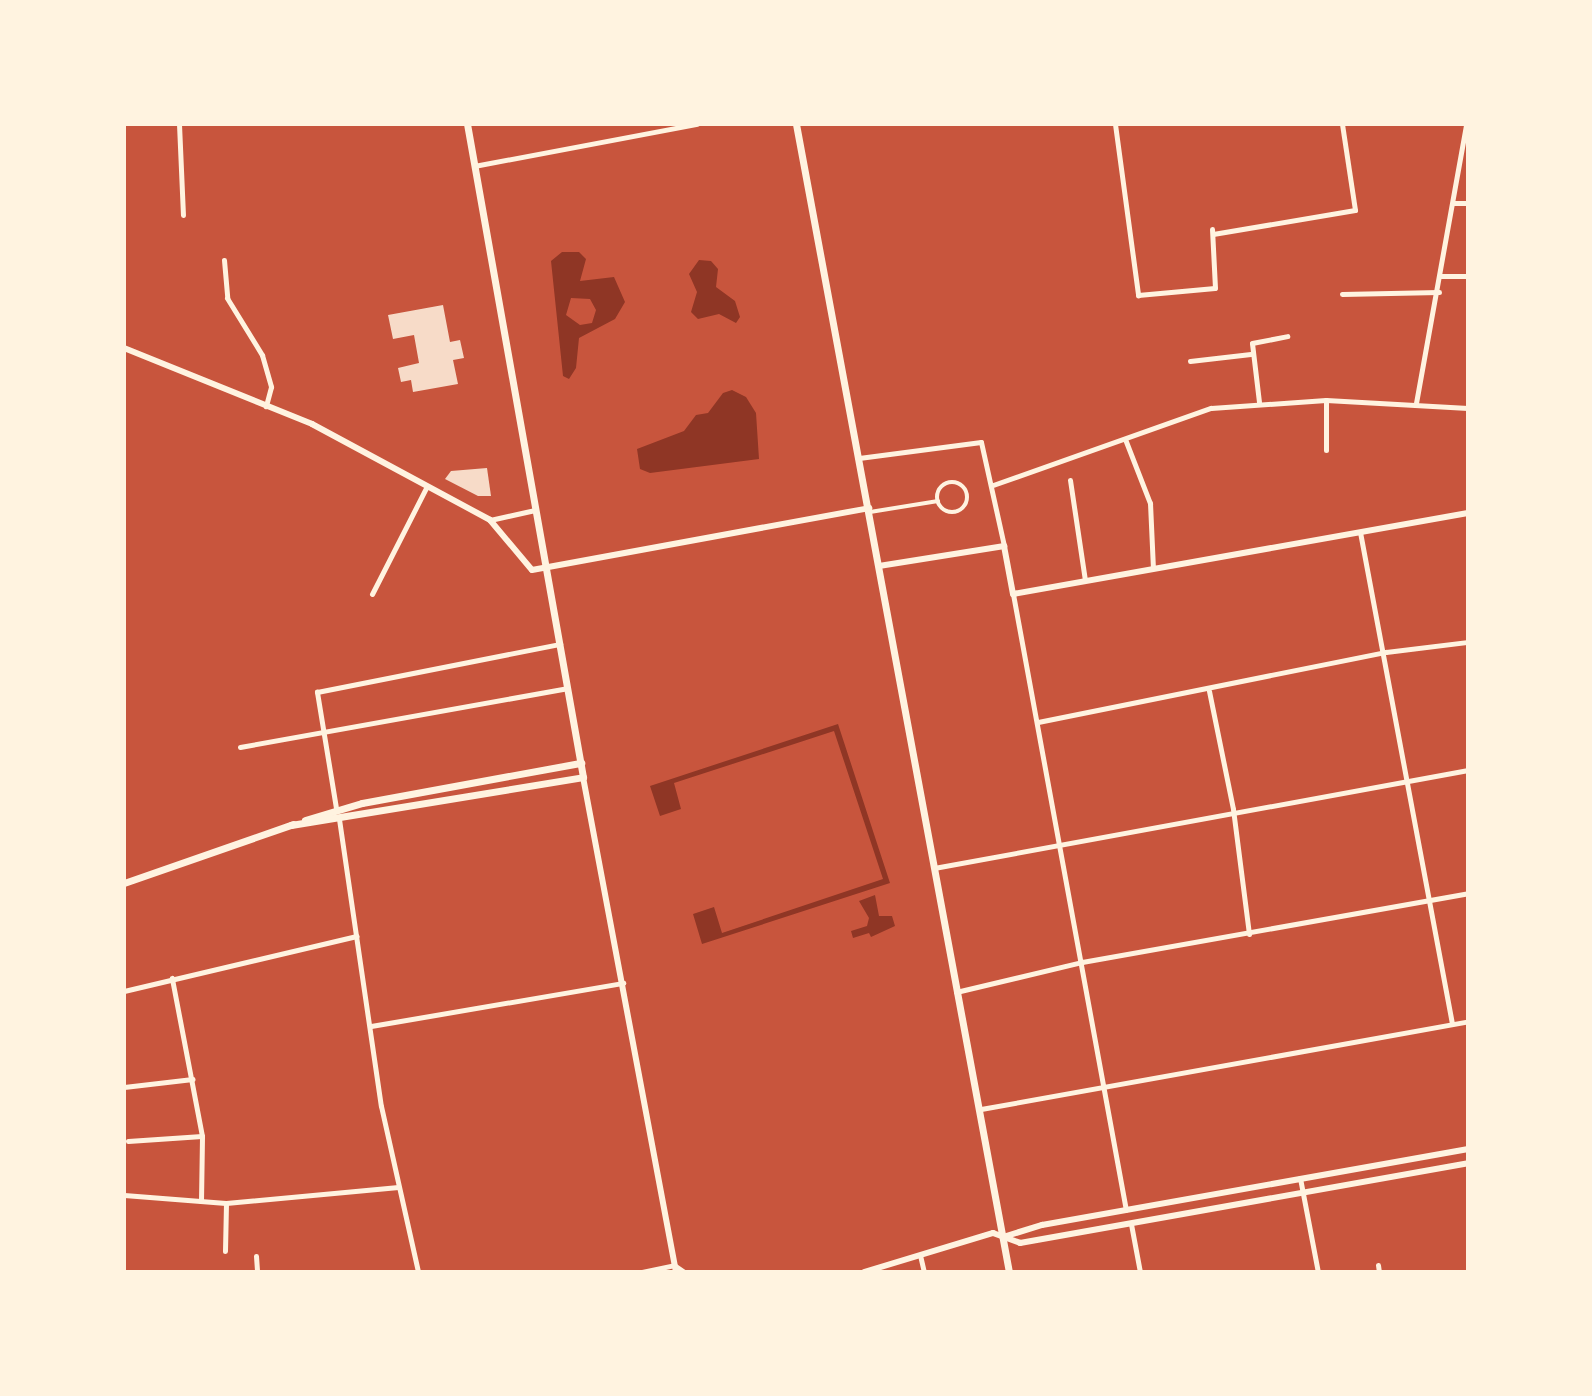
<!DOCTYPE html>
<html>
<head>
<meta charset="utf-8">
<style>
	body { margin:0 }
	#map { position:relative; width:1592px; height:1396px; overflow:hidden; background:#c8553d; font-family:Jost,sans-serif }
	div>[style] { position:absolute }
	.water>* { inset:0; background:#8f3625 }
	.building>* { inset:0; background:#f7dbc8 }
	.pedestrian>* { height:4px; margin:-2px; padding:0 2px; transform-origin:2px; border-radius:2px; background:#fff3e0 }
	.pedestrian>.ring { margin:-2px; padding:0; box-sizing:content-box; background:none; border:4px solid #fff3e0; border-radius:50% }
	.minor>* { height:5px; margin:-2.5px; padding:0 2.5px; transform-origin:2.5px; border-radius:2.5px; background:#fff3e0 }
	.tertiary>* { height:6px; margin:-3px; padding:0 3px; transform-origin:3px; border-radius:3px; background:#fff3e0 }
	.secondary>* { height:7px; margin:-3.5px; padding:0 3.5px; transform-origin:3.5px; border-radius:3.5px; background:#fff3e0 }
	span { translate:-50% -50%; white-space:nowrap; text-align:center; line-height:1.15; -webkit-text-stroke:6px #fff3e0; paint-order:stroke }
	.frame { position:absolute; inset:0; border:126px solid #fff3e0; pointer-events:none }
</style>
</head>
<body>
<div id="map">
	<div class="water">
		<i style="clip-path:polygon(evenodd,579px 252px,586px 259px,580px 281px,614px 277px,625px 302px,615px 319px,579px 338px,576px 368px,569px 379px,563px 376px,551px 261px,562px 252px,579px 252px,571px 298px,590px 299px,596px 310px,592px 323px,580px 325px,566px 315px,571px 298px)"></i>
		<i style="clip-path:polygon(699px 260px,711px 261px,718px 269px,716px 287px,735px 301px,740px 317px,736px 323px,719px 314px,698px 319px,691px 312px,697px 292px,689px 274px)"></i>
		<i style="clip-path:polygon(732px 390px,746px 397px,756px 413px,759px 459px,650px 473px,640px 469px,637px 449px,684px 431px,696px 415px,708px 413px,723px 393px)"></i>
		<i style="clip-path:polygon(838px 724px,890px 883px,702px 944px,693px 914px,714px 907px,722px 933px,883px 879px,834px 731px,674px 783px,681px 809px,660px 816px,650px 786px)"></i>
		<i style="clip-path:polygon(875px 895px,879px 916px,892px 916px,895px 926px,871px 937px,869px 933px,853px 938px,851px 931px,867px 926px,869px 918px,859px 901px)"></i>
	</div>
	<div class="building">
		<i style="clip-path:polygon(443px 305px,450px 342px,460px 340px,464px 358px,453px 360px,458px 384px,413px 392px,411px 380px,401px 382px,398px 368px,419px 363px,414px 335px,393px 339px,388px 315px)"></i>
		<i style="clip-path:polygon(487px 468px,491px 496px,478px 496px,445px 479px,451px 471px)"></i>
	</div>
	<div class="pedestrian">
		<i class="ring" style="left:937px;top:482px;width:26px;height:26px"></i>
		<i style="left:870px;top:512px;width:69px;rotate:-9.2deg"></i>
	</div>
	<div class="minor">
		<i style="left:179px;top:124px;width:91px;rotate:87.5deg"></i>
		<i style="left:1115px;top:124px;width:173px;rotate:82.3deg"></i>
		<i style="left:1138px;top:295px;width:77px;rotate:-5.2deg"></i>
		<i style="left:1215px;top:288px;width:59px;rotate:-92.9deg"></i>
		<i style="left:474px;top:166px;width:227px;rotate:-10.7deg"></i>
		<i style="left:1453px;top:203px;width:15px"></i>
		<i style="left:1213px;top:234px;width:144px;rotate:-9.6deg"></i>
		<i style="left:1355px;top:210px;width:87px;rotate:-98.6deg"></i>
		<i style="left:224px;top:260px;width:38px;rotate:85deg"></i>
		<i style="left:227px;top:298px;width:67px;rotate:58.4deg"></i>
		<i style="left:262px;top:355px;width:33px;rotate:74deg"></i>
		<i style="left:271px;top:387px;width:20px;rotate:105deg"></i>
		<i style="left:1441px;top:276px;width:27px"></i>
		<i style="left:1342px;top:294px;width:97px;rotate:-1.2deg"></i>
		<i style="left:1190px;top:361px;width:61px;rotate:-6.5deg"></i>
		<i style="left:1326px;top:400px;width:50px;rotate:90deg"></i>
		<i style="left:1259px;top:402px;width:59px;rotate:-96.8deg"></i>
		<i style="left:1252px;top:343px;width:36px;rotate:-11deg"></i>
		<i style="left:1416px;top:403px;width:283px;rotate:-79.8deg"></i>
		<i style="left:1125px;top:439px;width:69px;rotate:68.7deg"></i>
		<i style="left:1150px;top:503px;width:65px;rotate:87.4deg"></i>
		<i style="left:859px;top:458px;width:123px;rotate:-7.5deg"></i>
		<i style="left:981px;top:442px;width:107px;rotate:77.5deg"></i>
		<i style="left:1070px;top:480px;width:101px;rotate:81.5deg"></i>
		<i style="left:993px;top:485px;width:231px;rotate:-19.5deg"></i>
		<i style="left:1211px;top:408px;width:115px;rotate:-4deg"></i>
		<i style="left:1326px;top:400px;width:142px;rotate:3.2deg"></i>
		<i style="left:490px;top:520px;width:46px;rotate:-12.5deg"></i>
		<i style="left:1360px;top:532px;width:500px;rotate:79.4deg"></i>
		<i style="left:372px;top:594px;width:121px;rotate:-63deg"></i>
		<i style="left:1013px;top:594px;width:626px;rotate:79.61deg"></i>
		<i style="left:1209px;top:691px;width:120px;rotate:78.5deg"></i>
		<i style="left:1233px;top:809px;width:126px;rotate:82.7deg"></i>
		<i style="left:1038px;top:722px;width:355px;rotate:-11.4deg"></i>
		<i style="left:1386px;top:652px;width:83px;rotate:-7deg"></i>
		<i style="left:240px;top:747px;width:332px;rotate:-10.2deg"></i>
		<i style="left:336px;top:808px;width:118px;rotate:-99.3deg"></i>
		<i style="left:317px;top:692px;width:248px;rotate:-11.2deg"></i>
		<i style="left:339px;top:819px;width:290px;rotate:81.7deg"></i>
		<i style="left:381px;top:1106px;width:170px;rotate:77.4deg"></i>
		<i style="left:934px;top:868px;width:543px;rotate:-10.4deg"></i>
		<i style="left:124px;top:991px;width:239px;rotate:-13.3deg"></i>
		<i style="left:956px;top:992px;width:130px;rotate:-13.4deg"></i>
		<i style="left:1082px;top:962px;width:392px;rotate:-10.1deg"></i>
		<i style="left:371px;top:1026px;width:256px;rotate:-9.7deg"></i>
		<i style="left:124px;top:1087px;width:69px;rotate:-6.6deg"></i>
		<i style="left:981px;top:1109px;width:495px;rotate:-10.2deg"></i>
		<i style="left:128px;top:1141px;width:74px;rotate:-3.9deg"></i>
		<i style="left:202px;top:1136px;width:161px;rotate:-100.8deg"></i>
		<i style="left:1300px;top:1178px;width:96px;rotate:79.2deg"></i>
		<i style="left:124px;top:1195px;width:102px;rotate:4.5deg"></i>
		<i style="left:226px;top:1203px;width:173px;rotate:-5.3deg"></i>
		<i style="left:201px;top:1201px;width:65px;rotate:-89.1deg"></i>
		<i style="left:1131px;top:1224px;width:49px;rotate:79.4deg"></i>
		<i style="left:225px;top:1251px;width:48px;rotate:-88.8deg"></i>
		<i style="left:920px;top:1255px;width:17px;rotate:77deg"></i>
		<i style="left:256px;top:1256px;width:16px;rotate:86deg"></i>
		<i style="left:1378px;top:1265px;width:7px;rotate:82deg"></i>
		<i style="left:642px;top:1272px;width:33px;rotate:-12deg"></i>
		<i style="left:674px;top:1265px;width:12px;rotate:35deg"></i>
	</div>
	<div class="tertiary">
		<i style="left:124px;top:348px;width:203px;rotate:22deg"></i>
		<i style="left:312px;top:424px;width:202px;rotate:28.3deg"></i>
		<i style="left:490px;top:520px;width:65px;rotate:50deg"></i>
		<i style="left:532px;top:570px;width:343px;rotate:-10.4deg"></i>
		<i style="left:879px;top:566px;width:127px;rotate:-9.1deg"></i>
		<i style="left:1004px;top:546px;width:49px;rotate:79.4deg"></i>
		<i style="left:1013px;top:594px;width:462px;rotate:-10.1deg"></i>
		<i style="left:583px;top:777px;width:504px;rotate:79.36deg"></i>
		<i style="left:1003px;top:1237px;width:41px;rotate:-17.1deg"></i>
		<i style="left:1042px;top:1225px;width:433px;rotate:-10.1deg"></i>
		<i style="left:864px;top:1272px;width:135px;rotate:-16.8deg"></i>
		<i style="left:993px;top:1233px;width:29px;rotate:20deg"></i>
		<i style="left:1020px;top:1243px;width:455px;rotate:-10.1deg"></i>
	</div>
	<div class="secondary">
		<i style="left:796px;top:124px;width:1168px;rotate:79.49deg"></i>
		<i style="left:305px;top:820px;width:59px;rotate:-16.6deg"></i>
		<i style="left:362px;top:803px;width:223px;rotate:-10.4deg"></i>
		<i style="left:291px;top:825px;width:296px;rotate:-9.3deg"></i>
		<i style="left:583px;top:777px;width:663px;rotate:-100.07deg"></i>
		<i style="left:124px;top:883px;width:179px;rotate:-19.2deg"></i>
	</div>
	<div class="frame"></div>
</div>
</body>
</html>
